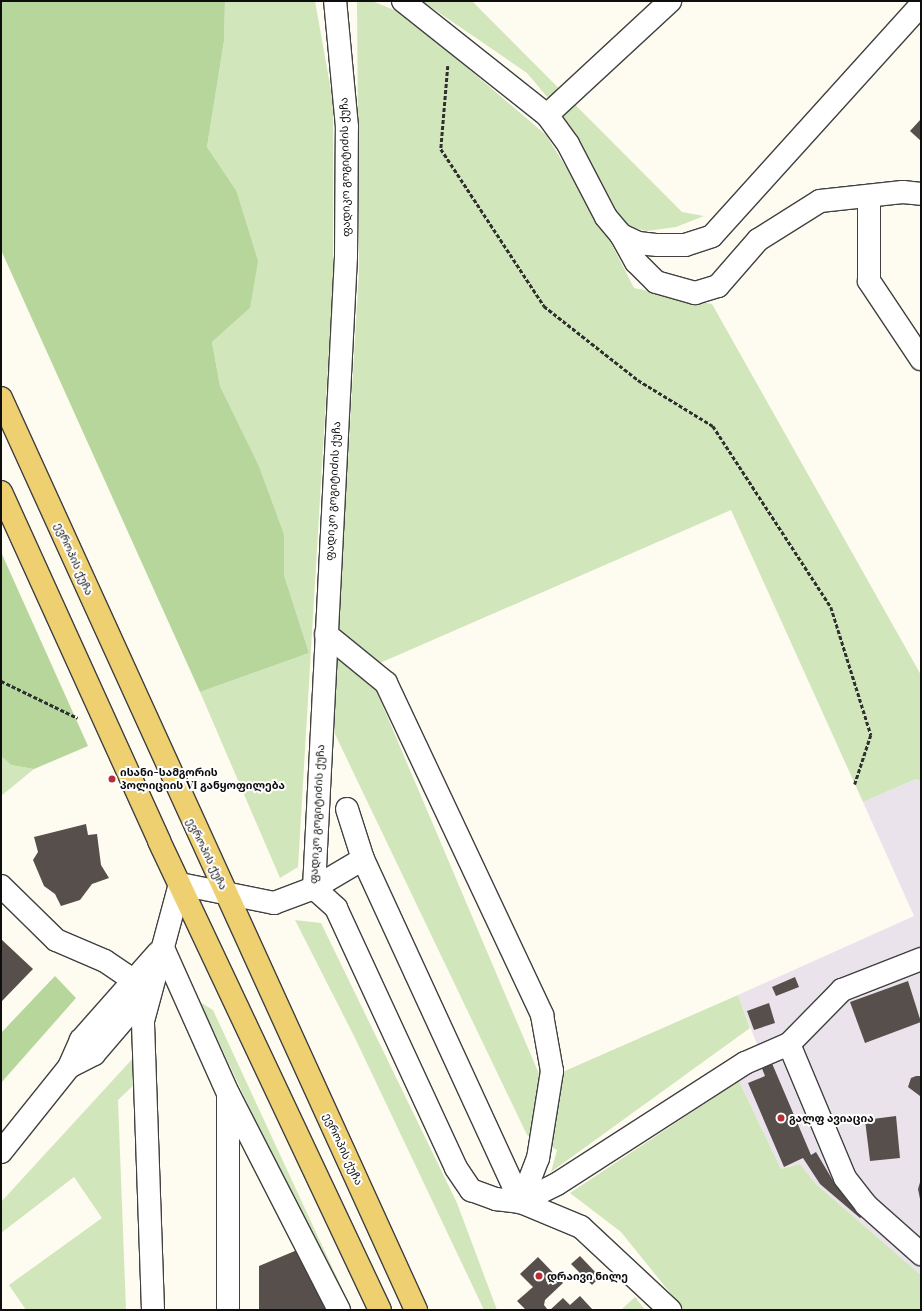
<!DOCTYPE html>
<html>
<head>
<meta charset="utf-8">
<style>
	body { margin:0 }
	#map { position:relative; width:922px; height:1311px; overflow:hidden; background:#fefbf0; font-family:"Playfair Display","Noto Sans Georgian",serif }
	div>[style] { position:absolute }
	.industrial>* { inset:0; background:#ebe3ec }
	.green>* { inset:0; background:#d2e6bc }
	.forest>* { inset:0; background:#b6d69c }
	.building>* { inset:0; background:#564f4b }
	.path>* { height:2.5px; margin-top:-1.25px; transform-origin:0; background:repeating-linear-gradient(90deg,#303030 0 4px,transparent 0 6px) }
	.roads { filter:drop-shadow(1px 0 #414141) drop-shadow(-1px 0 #414141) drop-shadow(0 1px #414141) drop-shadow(0 -1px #414141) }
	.minor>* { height:22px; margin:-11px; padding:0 11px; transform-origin:11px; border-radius:11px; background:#fff }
	.major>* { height:22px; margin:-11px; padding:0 11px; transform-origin:11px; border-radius:11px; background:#efd070 }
	.dots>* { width:11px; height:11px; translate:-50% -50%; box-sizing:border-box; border:2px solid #fff; border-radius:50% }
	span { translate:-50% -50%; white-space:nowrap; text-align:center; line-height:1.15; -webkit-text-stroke:4px #fff; paint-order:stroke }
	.street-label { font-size:11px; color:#0e0e0e }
	.poi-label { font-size:11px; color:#0e0e0e; font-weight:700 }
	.left { translate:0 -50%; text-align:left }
	.frame { position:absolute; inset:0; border:2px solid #0e0e0e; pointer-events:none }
</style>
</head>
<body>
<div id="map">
	<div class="industrial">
		<i style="clip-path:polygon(916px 779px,921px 781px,921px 1275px,816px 1184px,800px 1164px,781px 1169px,739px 1081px,755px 1070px,761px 1055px,738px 995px,914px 916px,863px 802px)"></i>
	</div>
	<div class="green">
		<i style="clip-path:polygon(225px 1px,315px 1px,333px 102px,333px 281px,298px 867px,280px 878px,200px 692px,309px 653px,284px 575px,284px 534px,259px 466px,220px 386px,212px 342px,250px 308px,236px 190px,207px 147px,224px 41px)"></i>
		<i style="clip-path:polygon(357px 1px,372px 1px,404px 14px,546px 135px,602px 225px,634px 288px,712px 304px,921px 675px,921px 781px,916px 779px,863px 802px,731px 510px,380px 663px,338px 632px,359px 270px)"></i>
		<i style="clip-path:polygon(422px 1px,472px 1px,682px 212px,704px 216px,676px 227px,647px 231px,631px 227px,612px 212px,564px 117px,527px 73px)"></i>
		<i style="clip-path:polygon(338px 652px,373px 683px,542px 1081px,738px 995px,750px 1028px,551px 1172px,557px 1150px,527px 1135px,333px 730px)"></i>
		<i style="clip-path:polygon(1px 756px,11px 765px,34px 769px,1px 796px)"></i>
		<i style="clip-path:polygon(295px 920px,321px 923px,457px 1203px,497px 1310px,484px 1310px,355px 1038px)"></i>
		<i style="clip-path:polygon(200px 1002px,213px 1010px,352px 1310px,344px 1310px)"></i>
		<i style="clip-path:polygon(135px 1056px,137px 1082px,118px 1100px,126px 1310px,26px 1310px,9px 1285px,102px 1218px,74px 1177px,1px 1233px,1px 1202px)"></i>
		<i style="clip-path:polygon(739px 1081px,781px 1169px,800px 1164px,816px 1184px,921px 1275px,921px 1310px,684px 1310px,621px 1232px,570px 1193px)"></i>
		<i style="clip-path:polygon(635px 1297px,645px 1310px,621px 1310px)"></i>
	</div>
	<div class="forest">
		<i style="clip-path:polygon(1px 1px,225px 1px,224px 41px,207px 147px,236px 190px,258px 261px,250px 308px,212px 342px,220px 386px,259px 466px,284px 534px,284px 575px,309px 653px,200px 692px,1px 250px)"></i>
		<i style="clip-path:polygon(1px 552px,88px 746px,34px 769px,11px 765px,1px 756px)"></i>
		<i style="clip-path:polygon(55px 976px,76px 998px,1px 1083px,1px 1033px)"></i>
	</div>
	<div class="building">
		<i style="clip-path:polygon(921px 119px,921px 141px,910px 131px)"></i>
		<i style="clip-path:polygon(86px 824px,88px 835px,97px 834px,101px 865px,109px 878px,92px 884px,80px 900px,61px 906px,55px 894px,44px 886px,33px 860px,38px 852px,34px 837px)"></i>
		<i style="clip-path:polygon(1px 939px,33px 969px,1px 1002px)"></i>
		<i style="clip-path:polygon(795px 977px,799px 987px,776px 996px,772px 987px)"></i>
		<i style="clip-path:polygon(908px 981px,921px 1022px,865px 1043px,850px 1002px)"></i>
		<i style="clip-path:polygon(769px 1003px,775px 1023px,754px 1030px,747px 1011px)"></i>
		<i style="clip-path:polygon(771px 1061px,811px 1155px,816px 1152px,835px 1184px,868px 1212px,860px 1218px,820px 1184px,803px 1158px,784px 1167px,748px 1083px,765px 1076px,761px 1066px)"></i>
		<i style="clip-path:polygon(916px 1076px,921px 1076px,920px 1096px,908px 1087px,911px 1078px)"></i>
		<i style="clip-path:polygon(896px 1116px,900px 1158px,870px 1161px,865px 1120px)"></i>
		<i style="clip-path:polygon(921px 1179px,921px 1204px,918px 1189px)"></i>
		<i style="clip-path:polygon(302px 1248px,331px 1310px,259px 1310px,259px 1266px)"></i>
		<i style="clip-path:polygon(580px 1256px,600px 1277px,592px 1285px,571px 1264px)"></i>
		<i style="clip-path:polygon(538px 1257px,563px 1283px,545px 1300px,544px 1305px,548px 1310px,526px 1310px,517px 1301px,533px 1287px,520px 1274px)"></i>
		<i style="clip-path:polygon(580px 1296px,593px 1310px,550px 1310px,563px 1298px,570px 1305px)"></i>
	</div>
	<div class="path">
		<i style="left:448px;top:66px;width:83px;rotate:94.8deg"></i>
		<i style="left:441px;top:149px;width:188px;rotate:56.7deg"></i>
		<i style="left:544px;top:306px;width:120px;rotate:38.2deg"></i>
		<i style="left:638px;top:380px;width:88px;rotate:31.5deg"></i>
		<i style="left:713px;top:426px;width:216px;rotate:56.9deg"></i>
		<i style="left:831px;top:607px;width:134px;rotate:72.6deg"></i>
		<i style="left:871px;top:735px;width:52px;rotate:108.1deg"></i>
		<i style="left:1px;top:681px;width:85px;rotate:25.7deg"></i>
	</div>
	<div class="roads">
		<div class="minor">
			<i style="left:403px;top:1px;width:184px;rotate:38.4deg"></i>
			<i style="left:547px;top:115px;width:36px;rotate:54deg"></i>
			<i style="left:568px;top:144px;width:82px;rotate:62.5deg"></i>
			<i style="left:606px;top:217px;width:23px;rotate:50deg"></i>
			<i style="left:621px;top:235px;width:19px;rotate:25deg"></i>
			<i style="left:638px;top:243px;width:20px;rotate:6deg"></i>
			<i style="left:658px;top:245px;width:27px"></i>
			<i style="left:685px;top:245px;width:28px;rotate:-18deg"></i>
			<i style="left:712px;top:236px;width:312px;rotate:-47.9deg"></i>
			<i style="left:547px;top:115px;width:168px;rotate:-42.8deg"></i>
			<i style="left:869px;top:196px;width:85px;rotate:90deg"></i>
			<i style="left:869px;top:281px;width:94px;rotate:56.3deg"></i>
			<i style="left:621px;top:235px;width:31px;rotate:61deg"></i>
			<i style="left:636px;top:262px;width:28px;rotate:45deg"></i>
			<i style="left:656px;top:282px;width:41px;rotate:15.8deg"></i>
			<i style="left:695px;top:293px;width:24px;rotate:-17deg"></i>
			<i style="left:718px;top:286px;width:61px;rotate:-49deg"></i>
			<i style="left:758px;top:240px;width:73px;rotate:-32.2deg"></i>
			<i style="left:820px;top:201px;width:83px;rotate:-6.2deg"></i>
			<i style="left:903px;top:192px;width:18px;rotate:6deg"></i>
			<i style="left:326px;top:634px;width:77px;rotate:39.2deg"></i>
			<i style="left:386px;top:683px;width:367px;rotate:64.8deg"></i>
			<i style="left:542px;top:1015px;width:57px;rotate:79.9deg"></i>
			<i style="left:552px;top:1071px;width:88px;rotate:99.1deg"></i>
			<i style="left:538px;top:1158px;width:47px;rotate:111.1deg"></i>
			<i style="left:347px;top:809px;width:52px;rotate:72.3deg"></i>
			<i style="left:1px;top:886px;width:77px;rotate:44.5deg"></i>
			<i style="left:56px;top:940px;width:53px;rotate:23.2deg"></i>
			<i style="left:105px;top:961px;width:34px;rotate:34deg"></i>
			<i style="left:314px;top:888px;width:632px;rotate:-87.1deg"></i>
			<i style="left:346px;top:257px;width:130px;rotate:-89.6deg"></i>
			<i style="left:347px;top:127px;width:127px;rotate:-95.4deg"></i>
			<i style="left:314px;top:888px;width:30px;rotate:42deg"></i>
			<i style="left:336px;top:908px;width:286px;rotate:65.2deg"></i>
			<i style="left:456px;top:1168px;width:27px;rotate:56deg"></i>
			<i style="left:471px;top:1190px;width:27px;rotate:20deg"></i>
			<i style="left:496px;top:1199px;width:25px;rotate:7deg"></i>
			<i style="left:521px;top:1202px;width:65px;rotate:22.6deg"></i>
			<i style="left:581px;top:1227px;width:122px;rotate:43deg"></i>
			<i style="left:163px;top:948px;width:159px;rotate:65.9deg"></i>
			<i style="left:228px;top:1093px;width:244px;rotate:62.9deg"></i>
			<i style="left:789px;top:1044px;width:145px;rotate:67.3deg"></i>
			<i style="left:845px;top:1178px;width:34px;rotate:52deg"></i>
			<i style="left:866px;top:1205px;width:74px;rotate:41.7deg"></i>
			<i style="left:69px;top:1067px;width:28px;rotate:-27deg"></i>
			<i style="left:94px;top:1054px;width:83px;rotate:-49.4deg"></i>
			<i style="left:1px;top:1152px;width:109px;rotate:-51.3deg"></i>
			<i style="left:69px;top:1067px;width:30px;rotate:-66deg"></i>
			<i style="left:81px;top:1040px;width:116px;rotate:-48.5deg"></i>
			<i style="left:521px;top:1202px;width:40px;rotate:-26.6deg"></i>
			<i style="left:557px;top:1184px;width:224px;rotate:-32.8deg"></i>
			<i style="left:745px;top:1063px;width:48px;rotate:-23.4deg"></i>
			<i style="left:789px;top:1044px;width:76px;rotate:-45.5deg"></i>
			<i style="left:842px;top:990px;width:85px;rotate:-21.4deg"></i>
			<i style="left:153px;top:1310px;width:289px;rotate:-92deg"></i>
			<i style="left:143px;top:1021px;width:142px;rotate:-74.9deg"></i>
			<i style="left:180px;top:884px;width:96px;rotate:11.4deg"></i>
			<i style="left:274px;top:903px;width:43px;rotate:-20.6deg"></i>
			<i style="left:314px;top:888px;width:57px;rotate:-30.6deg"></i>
			<i style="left:363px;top:859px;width:378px;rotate:65.3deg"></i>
			<i style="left:228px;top:1310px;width:214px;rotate:-90deg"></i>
		</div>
		<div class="major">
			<i style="left:1px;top:398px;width:1002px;rotate:65.53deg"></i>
			<i style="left:1px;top:492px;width:383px;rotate:65.6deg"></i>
			<i style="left:159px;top:841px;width:518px;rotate:64.77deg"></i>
		</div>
	</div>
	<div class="dots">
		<i style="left:112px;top:779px;background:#b53036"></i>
		<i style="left:781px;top:1118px;background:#b53036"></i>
		<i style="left:539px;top:1276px;background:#b53036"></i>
	</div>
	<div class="street-label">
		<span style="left:345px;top:167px;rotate:-91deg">ფადიკო გოგიტიძის ქუჩა</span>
		<span style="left:333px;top:491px;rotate:-87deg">ფადიკო გოგიტიძის ქუჩა</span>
		<span style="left:74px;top:559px;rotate:66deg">ევროპის ქუჩა</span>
		<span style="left:317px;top:814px;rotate:-87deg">ფადიკო გოგიტიძის ქუჩა</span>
		<span style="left:207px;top:854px;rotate:64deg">ევროპის ქუჩა</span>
		<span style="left:343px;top:1149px;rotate:65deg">ევროპის ქუჩა</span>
	</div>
	<div class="poi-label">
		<span class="left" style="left:120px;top:779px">ისანი-სამგორის<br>პოლიციის VI განყოფილება</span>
		<span class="left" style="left:789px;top:1118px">გალფ ავიაცია</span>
		<span class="left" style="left:547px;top:1276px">დრაივი ნილე</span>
	</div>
	<div class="frame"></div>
</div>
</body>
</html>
